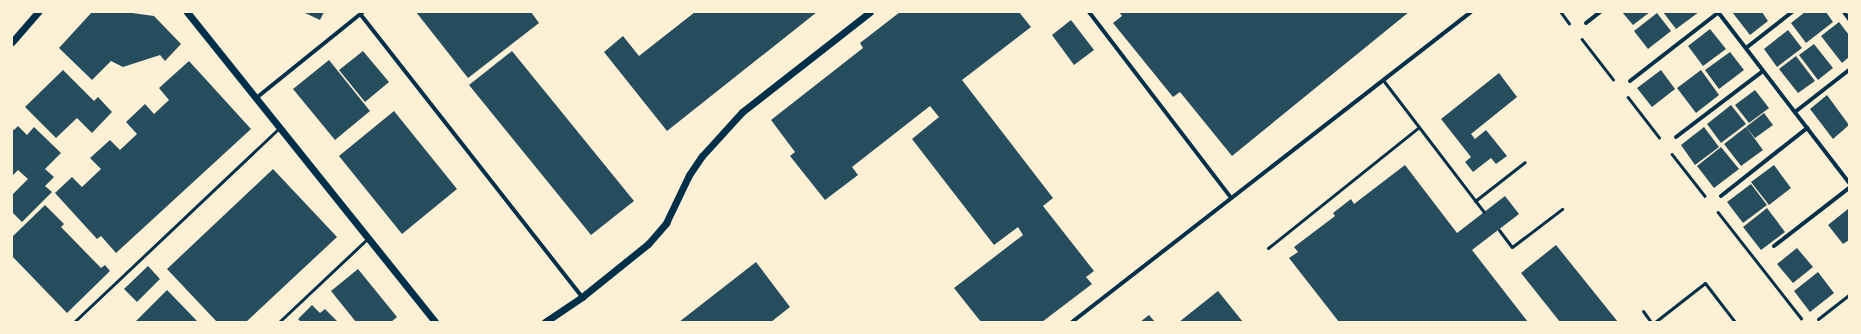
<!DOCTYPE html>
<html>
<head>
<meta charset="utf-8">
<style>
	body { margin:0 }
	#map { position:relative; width:1861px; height:334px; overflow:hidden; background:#fdf0d5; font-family:Manrope,sans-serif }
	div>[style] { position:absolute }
	.building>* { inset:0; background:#264d5e }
	.path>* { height:2.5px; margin:-1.25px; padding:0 1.25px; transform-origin:1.25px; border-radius:1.25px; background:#003049 }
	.service>* { height:3px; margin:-1.5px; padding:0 1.5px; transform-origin:1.5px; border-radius:1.5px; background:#003049 }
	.minor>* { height:4px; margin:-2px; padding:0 2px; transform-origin:2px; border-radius:2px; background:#003049 }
	.tertiary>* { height:7px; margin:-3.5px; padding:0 3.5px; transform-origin:3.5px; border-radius:3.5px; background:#003049 }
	span { translate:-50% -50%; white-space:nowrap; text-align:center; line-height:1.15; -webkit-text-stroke:4px #fdf0d5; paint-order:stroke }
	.frame { position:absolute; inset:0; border:13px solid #fdf0d5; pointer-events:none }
</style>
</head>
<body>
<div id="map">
	<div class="building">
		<i style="clip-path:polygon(92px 12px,125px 12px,154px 16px,181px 44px,165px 61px,160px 55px,123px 67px,111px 61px,92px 80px,59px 48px)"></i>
		<i style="clip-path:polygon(303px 12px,324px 12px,320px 20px)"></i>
		<i style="clip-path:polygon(416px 12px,531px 12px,539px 23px,468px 78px)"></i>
		<i style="clip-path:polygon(695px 12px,817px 12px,667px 131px,604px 52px,623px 36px,639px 56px)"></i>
		<i style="clip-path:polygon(900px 12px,1019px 12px,1031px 27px,962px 80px,1053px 198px,1043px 206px,1094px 271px,1086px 277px,1092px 284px,1042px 322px,981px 322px,954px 288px,1023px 235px,1018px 227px,994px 245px,912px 139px,939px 117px,930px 106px,852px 167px,858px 175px,825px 200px,790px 156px,795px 152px,771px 120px,863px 48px,860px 43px)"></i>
		<i style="clip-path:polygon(1119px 12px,1409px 12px,1232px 156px,1180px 92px,1173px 97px,1113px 23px,1122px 16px)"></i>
		<i style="clip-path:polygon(1622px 12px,1650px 12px,1633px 25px)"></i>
		<i style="clip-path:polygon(1663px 12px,1699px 12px,1676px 29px)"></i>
		<i style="clip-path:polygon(1732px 12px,1762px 12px,1768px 21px,1750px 35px)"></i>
		<i style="clip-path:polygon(1805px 12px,1826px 12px,1833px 22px,1806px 43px,1791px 23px)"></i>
		<i style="clip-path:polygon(1657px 13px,1671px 31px,1648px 49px,1634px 31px)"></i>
		<i style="clip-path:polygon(1071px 20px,1094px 50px,1074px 65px,1052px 35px)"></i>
		<i style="clip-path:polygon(1839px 22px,1849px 35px,1849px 57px,1842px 63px,1821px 36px)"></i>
		<i style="clip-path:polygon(1710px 29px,1726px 49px,1703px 66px,1688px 46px)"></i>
		<i style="clip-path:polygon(1788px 30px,1802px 48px,1777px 67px,1764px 49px)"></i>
		<i style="clip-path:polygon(1814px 44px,1833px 68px,1818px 80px,1799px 55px)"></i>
		<i style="clip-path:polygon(363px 51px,389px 82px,365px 102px,339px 70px)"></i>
		<i style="clip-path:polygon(512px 51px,634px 201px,591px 235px,469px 85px)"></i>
		<i style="clip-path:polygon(1730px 52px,1744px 70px,1719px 89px,1705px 70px)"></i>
		<i style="clip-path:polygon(1796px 56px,1815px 81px,1798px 93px,1779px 69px)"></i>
		<i style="clip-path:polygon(329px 60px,370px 111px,335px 140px,293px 89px)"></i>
		<i style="clip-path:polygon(189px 61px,251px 129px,116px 253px,101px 236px,97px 239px,55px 193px,72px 177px,82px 187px,101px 169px,90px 158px,110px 140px,120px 150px,137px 134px,126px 122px,145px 104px,154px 114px,169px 100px,159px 88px)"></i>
		<i style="clip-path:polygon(63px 70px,94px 101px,98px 97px,112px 112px,92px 133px,77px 118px,56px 138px,25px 107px)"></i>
		<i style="clip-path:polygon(1661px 70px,1675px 89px,1652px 107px,1637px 88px)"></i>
		<i style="clip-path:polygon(1701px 70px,1719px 95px,1696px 113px,1677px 88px)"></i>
		<i style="clip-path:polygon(1499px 73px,1517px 97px,1471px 134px,1475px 139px,1486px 130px,1507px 156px,1496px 164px,1491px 158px,1473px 172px,1465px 162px,1471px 157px,1441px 119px)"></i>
		<i style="clip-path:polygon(1755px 90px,1769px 108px,1749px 123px,1735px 105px)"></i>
		<i style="clip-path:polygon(1827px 95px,1849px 125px,1833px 139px,1810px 109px)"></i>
		<i style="clip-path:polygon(1731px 105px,1746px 124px,1721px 143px,1707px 124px)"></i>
		<i style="clip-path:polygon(394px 111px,457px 189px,402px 234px,339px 156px)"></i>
		<i style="clip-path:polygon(1764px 113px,1773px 125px,1755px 138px,1746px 127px)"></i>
		<i style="clip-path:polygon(18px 126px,27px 135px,34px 127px,61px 153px,45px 169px,54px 177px,45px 186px,52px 192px,22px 222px,12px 212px,12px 195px,28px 179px,18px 170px,12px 176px,12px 129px,14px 130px)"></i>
		<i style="clip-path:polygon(1704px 127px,1719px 147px,1695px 165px,1681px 145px)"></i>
		<i style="clip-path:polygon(1746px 127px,1763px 150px,1741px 166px,1724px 144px)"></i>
		<i style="clip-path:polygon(1721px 147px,1739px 169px,1714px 188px,1697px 166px)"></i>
		<i style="clip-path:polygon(1405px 165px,1457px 233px,1505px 196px,1519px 214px,1472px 250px,1528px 322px,1339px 322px,1289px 258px,1298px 252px,1294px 247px,1335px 216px,1333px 213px,1351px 199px,1354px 204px)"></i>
		<i style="clip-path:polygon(1774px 165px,1791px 188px,1769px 205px,1751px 182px)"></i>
		<i style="clip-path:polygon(273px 169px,337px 237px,246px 322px,217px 322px,167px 269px)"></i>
		<i style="clip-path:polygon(1751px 184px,1767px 205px,1743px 223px,1727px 202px)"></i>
		<i style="clip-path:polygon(45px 205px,64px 224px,61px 227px,101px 268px,105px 265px,110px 271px,67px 313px,12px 256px,12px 237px)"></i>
		<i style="clip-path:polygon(1767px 208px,1785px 232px,1761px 250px,1743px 227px)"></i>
		<i style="clip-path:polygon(1848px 209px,1849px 240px,1843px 244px,1828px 225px)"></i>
		<i style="clip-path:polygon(1556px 245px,1618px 322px,1560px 322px,1521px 273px)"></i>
		<i style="clip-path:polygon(1797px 248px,1813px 267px,1793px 283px,1777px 264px)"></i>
		<i style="clip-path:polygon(756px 262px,790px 307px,771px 322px,679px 322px)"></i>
		<i style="clip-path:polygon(148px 266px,160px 279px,137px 302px,124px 289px)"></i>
		<i style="clip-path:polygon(358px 269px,397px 317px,391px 322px,356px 322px,331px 291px)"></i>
		<i style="clip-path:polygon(1818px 272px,1834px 293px,1810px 312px,1794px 291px)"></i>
		<i style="clip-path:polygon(167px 290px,198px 322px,135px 322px)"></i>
		<i style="clip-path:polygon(1218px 291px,1243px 322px,1179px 322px)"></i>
		<i style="clip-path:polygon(312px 305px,320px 313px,325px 309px,338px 322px,301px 322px,298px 319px)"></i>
		<i style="clip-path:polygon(1149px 315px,1155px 322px,1140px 322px)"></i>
	</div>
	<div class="path">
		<i style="left:1561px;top:12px;width:14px;rotate:54deg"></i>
		<i style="left:1582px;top:39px;width:51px;rotate:52.2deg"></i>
		<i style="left:1628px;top:97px;width:51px;rotate:52.2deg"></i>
		<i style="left:1672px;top:154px;width:53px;rotate:51.8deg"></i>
		<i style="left:1718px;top:212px;width:135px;rotate:51.9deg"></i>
	</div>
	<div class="service">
		<i style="left:1383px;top:80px;width:166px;rotate:52.6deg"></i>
		<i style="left:1475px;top:201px;width:63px;rotate:-38deg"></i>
		<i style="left:1499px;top:230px;width:21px;rotate:53deg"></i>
		<i style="left:1512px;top:247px;width:63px;rotate:-37.2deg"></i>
		<i style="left:1268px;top:248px;width:193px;rotate:-38.7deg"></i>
		<i style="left:1643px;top:311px;width:14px;rotate:54deg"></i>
		<i style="left:1818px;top:319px;width:39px;rotate:-38deg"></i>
		<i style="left:74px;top:322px;width:282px;rotate:-43.4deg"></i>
		<i style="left:279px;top:322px;width:121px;rotate:-43.3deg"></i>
		<i style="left:1655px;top:322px;width:63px;rotate:-38deg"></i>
		<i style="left:1705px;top:283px;width:49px;rotate:52.4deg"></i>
	</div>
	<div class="minor">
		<i style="left:1089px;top:12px;width:234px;rotate:52.6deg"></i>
		<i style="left:1718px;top:12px;width:215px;rotate:52.5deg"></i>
		<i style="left:1844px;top:12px;width:9px;rotate:54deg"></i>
		<i style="left:361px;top:15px;width:358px;rotate:51.9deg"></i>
		<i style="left:1586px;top:23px;width:18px;rotate:-38deg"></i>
		<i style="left:1746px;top:48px;width:58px;rotate:-38deg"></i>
		<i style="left:1630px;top:81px;width:113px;rotate:-37.8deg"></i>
		<i style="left:255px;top:99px;width:139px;rotate:-38.9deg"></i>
		<i style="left:1795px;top:112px;width:68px;rotate:-37.9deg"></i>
		<i style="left:1676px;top:137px;width:109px;rotate:-37.2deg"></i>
		<i style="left:1721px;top:196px;width:110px;rotate:-38.3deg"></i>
		<i style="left:1774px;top:246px;width:95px;rotate:-37.7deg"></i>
		<i style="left:1072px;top:322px;width:505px;rotate:-37.85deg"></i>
	</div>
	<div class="tertiary">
		<i style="left:187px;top:12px;width:397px;rotate:51.3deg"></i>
		<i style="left:12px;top:42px;width:40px;rotate:-49deg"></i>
		<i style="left:545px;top:322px;width:45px;rotate:-34deg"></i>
		<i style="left:582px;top:297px;width:85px;rotate:-38.8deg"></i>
		<i style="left:648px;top:244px;width:28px;rotate:-49deg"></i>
		<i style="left:666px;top:223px;width:53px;rotate:-64.4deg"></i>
		<i style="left:689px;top:175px;width:23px;rotate:-56deg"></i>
		<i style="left:702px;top:156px;width:59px;rotate:-47.7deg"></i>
		<i style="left:742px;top:112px;width:162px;rotate:-38deg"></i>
	</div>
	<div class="frame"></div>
</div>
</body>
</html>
